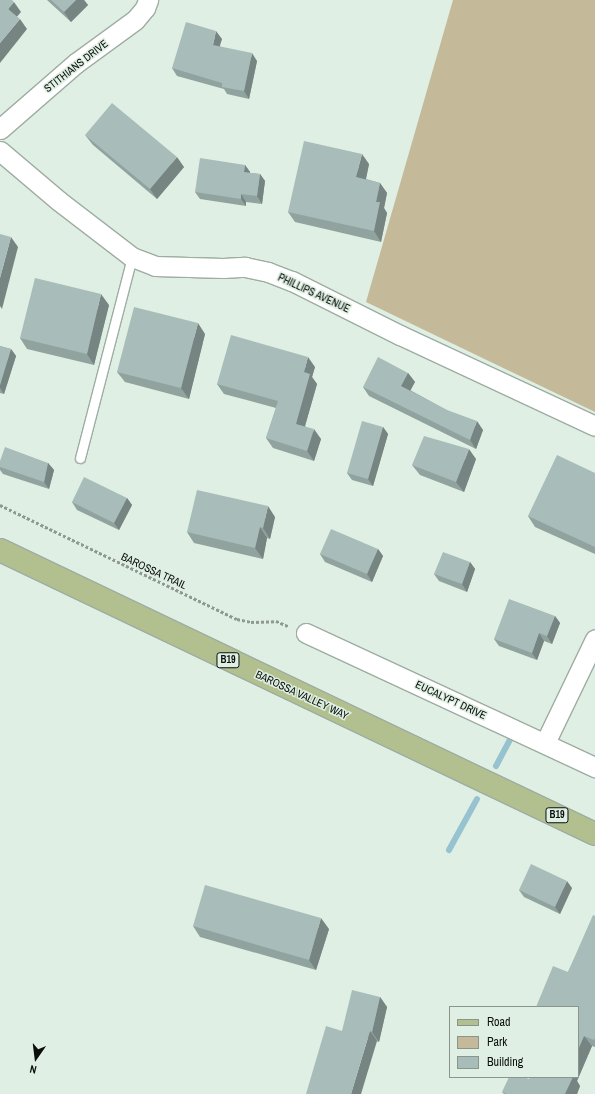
<!DOCTYPE html>
<html>
<head>
<meta charset="utf-8">
<style>
	body { margin:0 }
	#map { position:relative; width:595px; height:1094px; overflow:hidden; background:#dfefe3; font-family:"Archivo Narrow",sans-serif }
	div>[style] { position:absolute }
	.green>* { inset:0; background:#c4ba9a }
	.stream>* { height:6px; margin:-3px; padding:0 3px; transform-origin:3px; border-radius:3px; background:#96c3cf }
	.path>* { height:2.5px; margin-top:-1.25px; transform-origin:0; background:repeating-linear-gradient(90deg,#8e9a91 0 3px,transparent 0 5px) }
	.roads { filter:drop-shadow(1px 0 #9eada2) drop-shadow(-1px 0 #9eada2) drop-shadow(0 1px #9eada2) drop-shadow(0 -1px #9eada2) }
	.service>* { height:9px; margin:-4.5px; padding:0 4.5px; transform-origin:4.5px; border-radius:4.5px; background:#fff }
	.minor>* { height:19px; margin:-9.5px; padding:0 9.5px; transform-origin:9.5px; border-radius:9.5px; background:#fff }
	.primary>* { height:22px; margin:-11px; padding:0 11px; transform-origin:11px; border-radius:11px; background:#b2c08f }
	.wall>* { inset:0; background:#90a39f }
	.shaded-wall>* { inset:0; background:#768482 }
	.building>* { inset:0; background:#a8bdb9 }
	span { translate:-50% -50%; white-space:nowrap; text-align:center; line-height:1.15; -webkit-text-stroke:3px #dfefe3; paint-order:stroke }
	.shield-label span { padding:1px 3px; background:#dfefe3; border:1px solid; border-radius:3px; -webkit-text-stroke-width:0 }
	.shield-label { font-size:10px; color:#0a0f0c; font-weight:700 }
	.street-label { font-size:11px; color:#0a0f0c }
	.legend { position:absolute; left:449px; top:1006px; width:130px; height:72px; box-sizing:border-box; background:#dfefe3; border:1px solid #8a958d; margin:0; padding:5px 7px; list-style:none; font-size:12px; color:#0a0f0c }
	.legend li { display:flex; align-items:center; gap:8px; height:20px }
	.legend b { width:20px; border:1px solid #8a958d }
	.north { position:absolute; left:16px; top:1038px; width:40px; height:40px; -webkit-text-stroke:3px #dfefe3; paint-order:stroke; rotate:194deg; font-size:11px; font-weight:700; line-height:16px; text-align:center; color:#0a0f0c }
	.north::after { content:''; display:block; margin:auto; width:14px; height:18px; background:#0a0f0c; clip-path:polygon(50% 0,100% 100%,50% 72%,0 100%) }
</style>
</head>
<body>
<div id="map">
	<div class="green">
		<i style="clip-path:polygon(453px 0,595px 0,595px 412px,366px 302px)"></i>
	</div>
	<div class="stream">
		<i style="left:496px;top:766px;width:32px;rotate:-62deg"></i>
		<i style="left:449px;top:850px;width:58px;rotate:-61.2deg"></i>
	</div>
	<div class="path">
		<i style="left:0;top:505px;width:263px;rotate:25.7deg"></i>
		<i style="left:237px;top:619px;width:14px;rotate:12deg"></i>
		<i style="left:251px;top:622px;width:25px;rotate:-2deg"></i>
		<i style="left:276px;top:621px;width:13px;rotate:23deg"></i>
	</div>
	<div class="roads">
		<div class="service">
			<i style="left:80px;top:458px;width:208px;rotate:-75.5deg"></i>
		</div>
		<div class="minor">
			<i style="left:0;top:129px;width:101px;rotate:-41deg"></i>
			<i style="left:76px;top:63px;width:73px;rotate:-36.1deg"></i>
			<i style="left:135px;top:20px;width:16px;rotate:-50deg"></i>
			<i style="left:145px;top:8px;width:9px;rotate:-69deg"></i>
			<i style="left:0;top:151px;width:77px;rotate:40.3deg"></i>
			<i style="left:59px;top:201px;width:92px;rotate:37.5deg"></i>
			<i style="left:132px;top:257px;width:25px;rotate:21deg"></i>
			<i style="left:155px;top:266px;width:68px;rotate:1.7deg"></i>
			<i style="left:223px;top:268px;width:22px;rotate:-3deg"></i>
			<i style="left:245px;top:267px;width:24px;rotate:12deg"></i>
			<i style="left:268px;top:272px;width:26px;rotate:21deg"></i>
			<i style="left:292px;top:281px;width:121px;rotate:26.6deg"></i>
			<i style="left:400px;top:335px;width:215px;rotate:25deg"></i>
			<i style="left:306px;top:633px;width:319px;rotate:24.9deg"></i>
			<i style="left:545px;top:743px;width:115px;rotate:-64.3deg"></i>
		</div>
		<div class="primary">
			<i style="left:0;top:550px;width:659px;rotate:25.52deg"></i>
		</div>
	</div>
	<div class="wall">
		<i style="clip-path:polygon(47px 0,84px 0,88px 5px,71px 22px)"></i>
		<i style="clip-path:polygon(222px 39px,219px 46px,257px 61px,249px 99px,227px 94px,224px 89px,177px 76px,172px 68px)"></i>
		<i style="clip-path:polygon(85px 135px,184px 167px,157px 199px,93px 145px)"></i>
		<i style="clip-path:polygon(369px 164px,366px 179px,380px 183px,387px 193px,384px 208px,387px 213px,381px 242px,295px 222px,288px 212px)"></i>
		<i style="clip-path:polygon(245px 165px,250px 172px,250px 173px,260px 174px,265px 181px,262px 204px,246px 202px,246px 206px,200px 199px,195px 192px)"></i>
		<i style="clip-path:polygon(109px 305px,94px 365px,27px 349px,20px 338px)"></i>
		<i style="clip-path:polygon(205px 334px,189px 399px,125px 382px,117px 372px)"></i>
		<i style="clip-path:polygon(0 346px,11px 349px,16px 356px,4px 394px,0 393px)"></i>
		<i style="clip-path:polygon(315px 367px,312px 377px,317px 384px,305px 426px,321px 439px,314px 461px,273px 448px,266px 438px,276px 408px,224px 394px,217px 384px)"></i>
		<i style="clip-path:polygon(408px 373px,415px 382px,410px 390px,483px 430px,476px 449px,369px 396px,363px 387px)"></i>
		<i style="clip-path:polygon(383px 427px,388px 434px,373px 486px,352px 480px,347px 473px)"></i>
		<i style="clip-path:polygon(476px 459px,464px 492px,420px 475px,412px 465px)"></i>
		<i style="clip-path:polygon(0 461px,48px 463px,54px 470px,49px 489px,3px 474px,0 470px)"></i>
		<i style="clip-path:polygon(595px 473px,595px 554px,535px 527px,528px 516px)"></i>
		<i style="clip-path:polygon(127px 498px,132px 505px,119px 530px,77px 510px,72px 502px)"></i>
		<i style="clip-path:polygon(275px 517px,270px 539px,267px 538px,263px 559px,194px 543px,187px 532px)"></i>
		<i style="clip-path:polygon(378px 549px,383px 556px,372px 582px,325px 562px,320px 554px)"></i>
		<i style="clip-path:polygon(470px 562px,475px 569px,467px 592px,439px 581px,434px 574px)"></i>
		<i style="clip-path:polygon(555px 616px,560px 623px,552px 644px,544px 641px,537px 660px,499px 646px,494px 639px)"></i>
		<i style="clip-path:polygon(572px 888px,560px 914px,524px 897px,519px 890px)"></i>
		<i style="clip-path:polygon(595px 916px,595px 1047px,592px 1046px,577px 1081px,580px 1086px,577px 1094px,504px 1094px,502px 1092px,529px 1079px,548px 1078px,578px 1077px,568px 972px)"></i>
		<i style="clip-path:polygon(193px 926px,329px 929px,316px 970px,200px 937px)"></i>
		<i style="clip-path:polygon(380px 997px,387px 1007px,379px 1042px,342px 1031px)"></i>
	</div>
	<div class="shaded-wall">
		<i style="clip-path:polygon(76px 0,84px 0,88px 5px,71px 22px,64px 12px)"></i>
		<i style="clip-path:polygon(14px 2px,21px 12px,15px 19px,8px 9px)"></i>
		<i style="clip-path:polygon(20px 19px,27px 29px,0 63px,0 43px)"></i>
		<i style="clip-path:polygon(216px 31px,222px 39px,218px 52px,213px 45px)"></i>
		<i style="clip-path:polygon(252px 53px,257px 61px,249px 99px,244px 91px)"></i>
		<i style="clip-path:polygon(362px 154px,369px 164px,364px 188px,356px 177px)"></i>
		<i style="clip-path:polygon(177px 157px,184px 167px,157px 199px,150px 189px)"></i>
		<i style="clip-path:polygon(245px 165px,250px 172px,250px 179px,244px 172px)"></i>
		<i style="clip-path:polygon(260px 174px,265px 181px,262px 204px,257px 196px)"></i>
		<i style="clip-path:polygon(380px 183px,387px 193px,384px 208px,387px 213px,381px 242px,374px 231px,376px 202px)"></i>
		<i style="clip-path:polygon(241px 194px,246px 202px,246px 206px,241px 199px)"></i>
		<i style="clip-path:polygon(11px 237px,18px 247px,2px 309px,0 306px,0 278px)"></i>
		<i style="clip-path:polygon(101px 294px,109px 305px,94px 365px,87px 354px)"></i>
		<i style="clip-path:polygon(198px 323px,205px 334px,189px 399px,181px 388px)"></i>
		<i style="clip-path:polygon(11px 349px,16px 356px,4px 394px,0 388px,0 385px)"></i>
		<i style="clip-path:polygon(308px 357px,315px 367px,312px 377px,317px 384px,303px 433px,296px 424px,304px 372px)"></i>
		<i style="clip-path:polygon(408px 373px,415px 382px,408px 395px,401px 386px)"></i>
		<i style="clip-path:polygon(477px 421px,483px 430px,476px 449px,470px 440px)"></i>
		<i style="clip-path:polygon(383px 427px,388px 434px,373px 486px,368px 479px)"></i>
		<i style="clip-path:polygon(314px 429px,321px 439px,314px 461px,307px 451px)"></i>
		<i style="clip-path:polygon(469px 449px,476px 459px,464px 492px,456px 482px)"></i>
		<i style="clip-path:polygon(48px 463px,54px 470px,49px 489px,44px 482px)"></i>
		<i style="clip-path:polygon(127px 498px,132px 505px,119px 530px,114px 523px)"></i>
		<i style="clip-path:polygon(268px 506px,275px 517px,270px 539px,263px 528px)"></i>
		<i style="clip-path:polygon(260px 527px,267px 538px,263px 559px,255px 548px)"></i>
		<i style="clip-path:polygon(378px 549px,383px 556px,372px 582px,367px 574px)"></i>
		<i style="clip-path:polygon(470px 562px,475px 569px,467px 592px,462px 584px)"></i>
		<i style="clip-path:polygon(555px 616px,560px 623px,552px 644px,547px 636px)"></i>
		<i style="clip-path:polygon(539px 633px,544px 641px,537px 660px,532px 653px)"></i>
		<i style="clip-path:polygon(567px 881px,572px 888px,560px 914px,555px 907px)"></i>
		<i style="clip-path:polygon(321px 918px,329px 929px,316px 970px,309px 960px)"></i>
		<i style="clip-path:polygon(380px 997px,387px 1007px,379px 1042px,372px 1032px)"></i>
		<i style="clip-path:polygon(370px 1031px,377px 1041px,361px 1094px,351px 1094px)"></i>
		<i style="clip-path:polygon(584px 1036px,592px 1046px,577px 1081px,580px 1086px,577px 1094px,565px 1094px,570px 1077px,578px 1077px,578px 1050px)"></i>
	</div>
	<div class="building">
		<i style="clip-path:polygon(0 0,12px 0,14px 2px,8px 9px,20px 19px,0 43px)"></i>
		<i style="clip-path:polygon(51px 0,76px 0,64px 12px)"></i>
		<i style="clip-path:polygon(186px 22px,216px 31px,213px 45px,252px 53px,244px 91px,222px 87px,222px 83px,172px 68px)"></i>
		<i style="clip-path:polygon(112px 103px,177px 157px,150px 189px,85px 135px)"></i>
		<i style="clip-path:polygon(304px 141px,362px 154px,356px 177px,380px 183px,376px 202px,380px 202px,374px 231px,288px 212px)"></i>
		<i style="clip-path:polygon(200px 158px,245px 165px,244px 172px,260px 174px,257px 196px,241px 194px,241px 199px,195px 192px)"></i>
		<i style="clip-path:polygon(0 234px,11px 237px,0 278px)"></i>
		<i style="clip-path:polygon(35px 278px,101px 294px,87px 354px,20px 338px)"></i>
		<i style="clip-path:polygon(134px 307px,198px 323px,181px 388px,117px 372px)"></i>
		<i style="clip-path:polygon(231px 335px,308px 357px,304px 372px,310px 374px,296px 424px,314px 429px,307px 451px,266px 438px,278px 401px,217px 384px)"></i>
		<i style="clip-path:polygon(0 346px,11px 349px,0 385px)"></i>
		<i style="clip-path:polygon(378px 357px,408px 373px,401px 386px,447px 410px,477px 421px,470px 440px,363px 387px)"></i>
		<i style="clip-path:polygon(362px 421px,383px 427px,368px 479px,347px 473px)"></i>
		<i style="clip-path:polygon(424px 436px,469px 449px,456px 482px,412px 465px)"></i>
		<i style="clip-path:polygon(5px 447px,48px 463px,44px 482px,0 467px,0 461px)"></i>
		<i style="clip-path:polygon(557px 455px,595px 473px,595px 547px,528px 516px)"></i>
		<i style="clip-path:polygon(84px 477px,127px 498px,114px 523px,72px 502px)"></i>
		<i style="clip-path:polygon(197px 490px,268px 506px,263px 528px,260px 527px,255px 548px,187px 532px)"></i>
		<i style="clip-path:polygon(331px 529px,378px 549px,367px 574px,320px 554px)"></i>
		<i style="clip-path:polygon(443px 552px,470px 562px,462px 584px,434px 574px)"></i>
		<i style="clip-path:polygon(509px 599px,555px 616px,547px 636px,539px 633px,532px 653px,494px 639px)"></i>
		<i style="clip-path:polygon(531px 864px,567px 881px,555px 907px,519px 890px)"></i>
		<i style="clip-path:polygon(205px 885px,321px 918px,309px 960px,193px 926px)"></i>
		<i style="clip-path:polygon(593px 915px,595px 916px,595px 1038px,594px 1040px,584px 1036px,578px 1050px,578px 1007px,536px 1007px,553px 966px,568px 972px)"></i>
		<i style="clip-path:polygon(352px 990px,380px 997px,372px 1032px,370px 1031px,351px 1094px,306px 1094px,326px 1026px,342px 1031px)"></i>
		<i style="clip-path:polygon(509px 1077px,524px 1077px,529px 1079px,530px 1077px,546px 1077px,548px 1078px,548px 1077px,573px 1077px,565px 1094px,507px 1094px,502px 1092px)"></i>
	</div>
	<div class="shield-label">
		<span style="left:228px;top:660px">B19</span>
		<span style="left:557px;top:815px">B19</span>
	</div>
	<div class="street-label">
		<span style="left:76px;top:66px;rotate:-38deg">STITHIANS DRIVE</span>
		<span style="left:314px;top:293px;rotate:25deg">PHILLIPS AVENUE</span>
		<span style="left:154px;top:571px;rotate:25deg">BAROSSA TRAIL</span>
		<span style="left:302px;top:695px;rotate:25deg">BAROSSA VALLEY WAY</span>
		<span style="left:451px;top:700px;rotate:25deg">EUCALYPT DRIVE</span>
	</div>
	<ul class="legend">
	<li><b style="height:5px;background:#b2c08f"></b>Road</li>
	<li><b style="height:11px;background:#c4ba9a"></b>Park</li>
	<li><b style="height:11px;background:#a8bdb9"></b>Building</li>
	</ul>
	<div class="north">N</div>
</div>
</body>
</html>
